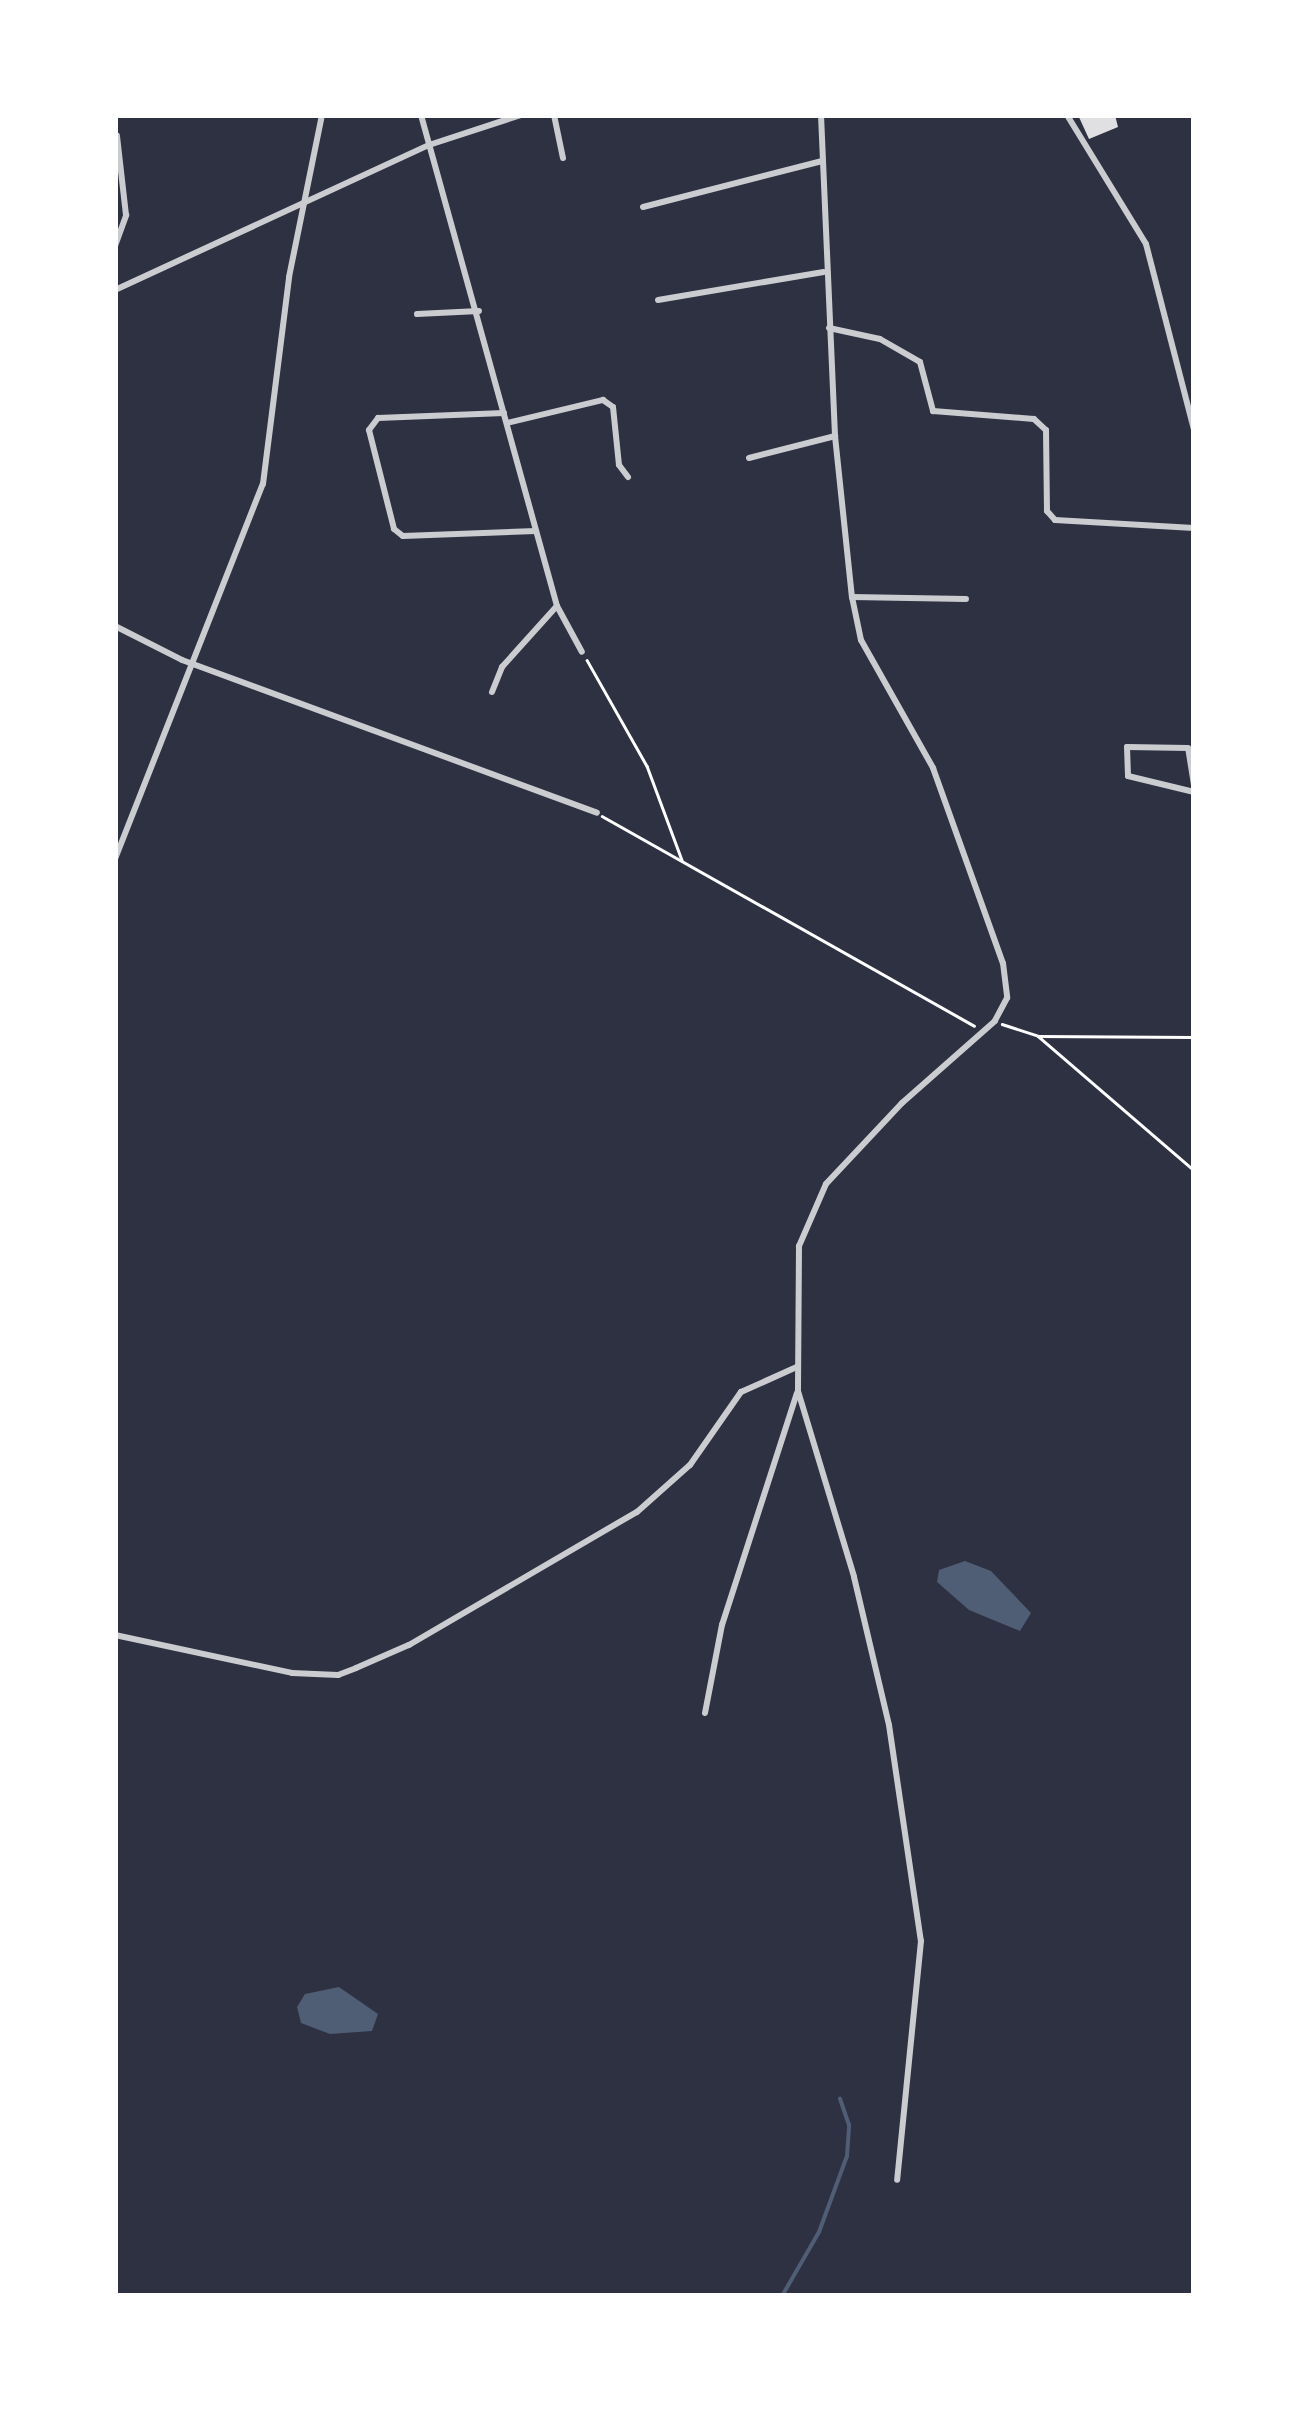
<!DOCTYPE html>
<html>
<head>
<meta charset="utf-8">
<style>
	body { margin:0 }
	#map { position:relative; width:1309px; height:2411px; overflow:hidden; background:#2d3142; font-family:"Fira Sans Condensed",sans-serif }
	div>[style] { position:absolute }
	.water>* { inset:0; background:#4f5d75 }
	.stream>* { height:4px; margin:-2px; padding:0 2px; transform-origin:2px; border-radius:2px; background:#4f5d75 }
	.building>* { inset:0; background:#e0e0e3 }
	.path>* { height:2.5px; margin:-1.25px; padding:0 1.25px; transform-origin:1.25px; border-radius:1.25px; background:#fff }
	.minor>* { height:6px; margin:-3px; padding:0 3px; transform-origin:3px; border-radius:3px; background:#caccd0 }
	span { translate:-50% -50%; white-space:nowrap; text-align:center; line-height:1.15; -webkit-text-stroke:10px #fff; paint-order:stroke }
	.frame { position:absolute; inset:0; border:118px solid #fff; pointer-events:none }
</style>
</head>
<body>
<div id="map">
	<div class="water">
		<i style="clip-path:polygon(965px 1561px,991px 1571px,1031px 1613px,1020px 1631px,969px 1610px,937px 1582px,939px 1570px)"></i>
		<i style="clip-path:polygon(339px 1987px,378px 2014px,372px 2031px,330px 2034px,301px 2023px,297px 2007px,305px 1994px)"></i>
	</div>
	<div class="stream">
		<i style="left:782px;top:2296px;width:74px;rotate:-60deg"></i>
		<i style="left:819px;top:2232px;width:81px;rotate:-69.8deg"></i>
		<i style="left:847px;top:2156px;width:31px;rotate:-86deg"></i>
		<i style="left:849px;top:2125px;width:28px;rotate:-109deg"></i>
	</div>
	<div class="building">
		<i style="clip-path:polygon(1078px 115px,1115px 115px,1118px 127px,1089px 139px)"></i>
	</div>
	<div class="path">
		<i style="left:587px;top:660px;width:122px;rotate:60.5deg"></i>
		<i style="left:647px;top:766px;width:100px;rotate:69.6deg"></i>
		<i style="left:602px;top:816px;width:427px;rotate:29.4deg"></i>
		<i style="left:1002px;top:1024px;width:38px;rotate:18deg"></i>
		<i style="left:1038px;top:1036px;width:156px;rotate:0.4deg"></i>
		<i style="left:1038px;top:1036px;width:206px;rotate:40.7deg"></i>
	</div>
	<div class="minor">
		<i style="left:421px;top:115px;width:509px;rotate:74.52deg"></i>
		<i style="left:557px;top:606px;width:52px;rotate:61.5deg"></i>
		<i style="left:554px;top:115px;width:44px;rotate:78.2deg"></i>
		<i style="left:821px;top:115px;width:321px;rotate:87.5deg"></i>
		<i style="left:835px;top:436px;width:162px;rotate:84deg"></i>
		<i style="left:852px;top:597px;width:44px;rotate:78.2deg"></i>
		<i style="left:861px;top:640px;width:147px;rotate:60.6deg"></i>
		<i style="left:933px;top:768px;width:207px;rotate:70.3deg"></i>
		<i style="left:1003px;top:963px;width:35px;rotate:83deg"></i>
		<i style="left:1007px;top:998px;width:26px;rotate:118deg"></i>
		<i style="left:995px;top:1021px;width:124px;rotate:138.6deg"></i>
		<i style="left:902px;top:1103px;width:111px;rotate:133.2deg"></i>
		<i style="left:826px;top:1184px;width:68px;rotate:113.5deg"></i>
		<i style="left:799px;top:1246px;width:145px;rotate:90.4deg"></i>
		<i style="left:798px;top:1391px;width:194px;rotate:73.2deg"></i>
		<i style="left:854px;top:1577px;width:152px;rotate:76.7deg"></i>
		<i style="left:889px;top:1725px;width:218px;rotate:81.6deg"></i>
		<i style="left:921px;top:1941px;width:240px;rotate:95.7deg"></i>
		<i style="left:1067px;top:115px;width:151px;rotate:58.5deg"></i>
		<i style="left:1146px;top:244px;width:191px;rotate:75.5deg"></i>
		<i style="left:643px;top:207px;width:185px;rotate:-14.4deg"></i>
		<i style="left:115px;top:246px;width:33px;rotate:-70deg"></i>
		<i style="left:126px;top:215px;width:80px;rotate:-96.5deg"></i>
		<i style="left:115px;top:290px;width:346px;rotate:-24.8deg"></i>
		<i style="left:429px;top:145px;width:97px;rotate:-18.1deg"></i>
		<i style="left:658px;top:300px;width:168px;rotate:-9.6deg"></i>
		<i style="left:417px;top:314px;width:62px;rotate:-2.8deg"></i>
		<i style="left:829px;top:328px;width:52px;rotate:12.2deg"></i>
		<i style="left:880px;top:339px;width:46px;rotate:29.9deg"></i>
		<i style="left:920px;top:362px;width:51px;rotate:75.1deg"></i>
		<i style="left:933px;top:411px;width:101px;rotate:4.5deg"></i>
		<i style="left:1034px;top:419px;width:16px;rotate:43deg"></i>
		<i style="left:1046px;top:430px;width:81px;rotate:89.3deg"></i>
		<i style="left:1047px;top:511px;width:12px;rotate:48deg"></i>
		<i style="left:1055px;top:520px;width:139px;rotate:3.3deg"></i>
		<i style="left:504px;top:413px;width:126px;rotate:177.7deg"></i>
		<i style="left:378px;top:418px;width:15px;rotate:127deg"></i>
		<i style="left:369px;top:430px;width:102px;rotate:75.8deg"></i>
		<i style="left:394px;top:529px;width:11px;rotate:38deg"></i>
		<i style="left:403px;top:536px;width:133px;rotate:-2.2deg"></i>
		<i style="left:507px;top:423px;width:99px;rotate:-13.5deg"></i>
		<i style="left:603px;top:400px;width:12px;rotate:35deg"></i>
		<i style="left:613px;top:407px;width:58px;rotate:84.1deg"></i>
		<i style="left:619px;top:465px;width:15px;rotate:53deg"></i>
		<i style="left:749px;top:458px;width:89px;rotate:-14.3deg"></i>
		<i style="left:852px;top:597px;width:114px;rotate:1deg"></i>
		<i style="left:115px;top:626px;width:75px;rotate:26.9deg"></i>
		<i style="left:182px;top:660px;width:442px;rotate:20.2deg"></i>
		<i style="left:492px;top:692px;width:27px;rotate:-68deg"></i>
		<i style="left:502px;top:667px;width:82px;rotate:-48deg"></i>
		<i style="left:1194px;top:785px;width:37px;rotate:-99deg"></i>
		<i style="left:1188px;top:748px;width:61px;rotate:-179.1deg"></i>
		<i style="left:1127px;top:747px;width:29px;rotate:88deg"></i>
		<i style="left:1128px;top:776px;width:68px;rotate:13.6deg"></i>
		<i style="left:115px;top:859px;width:403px;rotate:-68.5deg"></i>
		<i style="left:263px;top:484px;width:209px;rotate:-82.8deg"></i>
		<i style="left:289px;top:277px;width:165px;rotate:-78.5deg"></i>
		<i style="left:115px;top:1635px;width:181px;rotate:12.1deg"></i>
		<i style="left:292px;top:1673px;width:46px;rotate:2.5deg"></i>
		<i style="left:338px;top:1675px;width:19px;rotate:-21deg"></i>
		<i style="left:356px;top:1668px;width:58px;rotate:-23.5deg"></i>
		<i style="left:409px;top:1645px;width:264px;rotate:-30.3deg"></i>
		<i style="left:637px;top:1512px;width:71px;rotate:-41.6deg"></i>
		<i style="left:690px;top:1465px;width:89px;rotate:-55.1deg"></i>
		<i style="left:741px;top:1392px;width:61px;rotate:-24.1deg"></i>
		<i style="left:705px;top:1713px;width:90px;rotate:-79.1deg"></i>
		<i style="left:722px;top:1625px;width:244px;rotate:-72.1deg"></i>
	</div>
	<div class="frame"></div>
</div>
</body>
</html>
